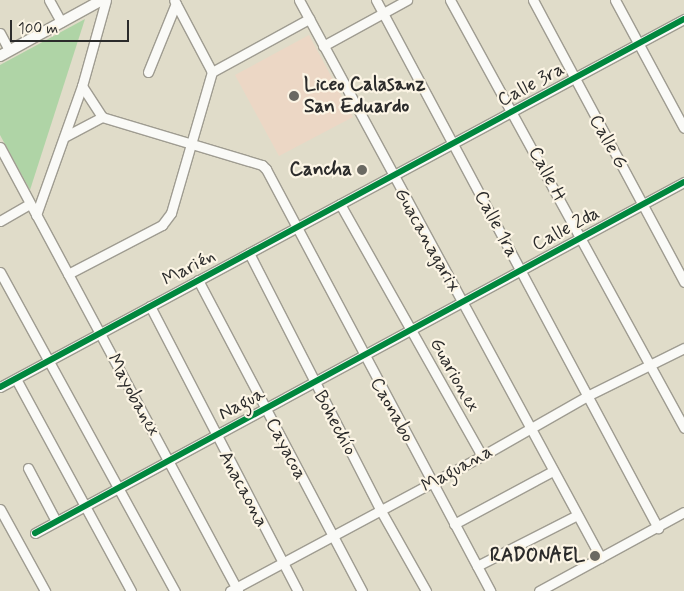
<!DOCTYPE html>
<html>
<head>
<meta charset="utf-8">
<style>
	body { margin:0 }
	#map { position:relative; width:684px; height:591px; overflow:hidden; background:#e0dcc9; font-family:Mynerve,sans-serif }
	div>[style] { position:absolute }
	.built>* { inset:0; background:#ecd7c5 }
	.green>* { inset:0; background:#afd4a6 }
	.roads { filter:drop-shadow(1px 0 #9f9c91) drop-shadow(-1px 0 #9f9c91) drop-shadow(0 1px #9f9c91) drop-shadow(0 -1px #9f9c91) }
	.minor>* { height:9px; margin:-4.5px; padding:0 4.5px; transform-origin:4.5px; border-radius:4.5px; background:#fafaf7 }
	.major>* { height:10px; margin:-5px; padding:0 5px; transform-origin:5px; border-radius:5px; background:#fafaf7 }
	.cycleway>* { height:6px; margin:-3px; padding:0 3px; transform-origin:3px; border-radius:3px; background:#00873e }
	.dots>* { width:14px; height:14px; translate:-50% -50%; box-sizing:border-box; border:2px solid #fcf5e5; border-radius:50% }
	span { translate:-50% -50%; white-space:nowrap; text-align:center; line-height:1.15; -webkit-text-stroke:4.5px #fcf5e5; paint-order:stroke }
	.poi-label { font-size:19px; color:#2b2b2b; font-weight:700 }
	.left { translate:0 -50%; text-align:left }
	.right { translate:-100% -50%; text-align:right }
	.street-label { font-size:19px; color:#2b2b2b }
	.scale { position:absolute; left:10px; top:20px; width:119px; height:22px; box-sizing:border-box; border:2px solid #2b2b2b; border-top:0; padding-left:6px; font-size:15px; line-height:18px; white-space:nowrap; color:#2b2b2b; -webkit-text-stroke:4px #fcf5e5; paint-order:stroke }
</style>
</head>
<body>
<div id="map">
	<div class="built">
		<i style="clip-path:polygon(309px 35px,353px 117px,279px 156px,235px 75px)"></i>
	</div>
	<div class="green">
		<i style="clip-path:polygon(85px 19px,30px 190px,0 135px,0 65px)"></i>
	</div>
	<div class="roads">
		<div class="minor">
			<i style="left:49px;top:0;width:25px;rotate:61deg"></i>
			<i style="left:299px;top:0;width:634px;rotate:61.58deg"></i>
			<i style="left:376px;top:0;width:599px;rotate:61.89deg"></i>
			<i style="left:450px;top:0;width:488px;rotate:61.3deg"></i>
			<i style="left:533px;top:0;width:320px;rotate:61.8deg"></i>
			<i style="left:615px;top:0;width:145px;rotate:61.7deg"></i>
			<i style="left:0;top:33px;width:19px;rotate:62deg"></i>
			<i style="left:323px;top:46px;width:96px;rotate:-28.7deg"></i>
			<i style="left:148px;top:72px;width:74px;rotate:-67.9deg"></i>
			<i style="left:212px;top:72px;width:111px;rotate:-28.7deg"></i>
			<i style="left:82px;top:86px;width:37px;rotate:57deg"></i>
			<i style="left:102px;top:117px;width:167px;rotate:16.7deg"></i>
			<i style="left:262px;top:165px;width:6px;rotate:45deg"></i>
			<i style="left:266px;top:169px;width:478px;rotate:62deg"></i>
			<i style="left:66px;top:136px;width:41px;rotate:-27.8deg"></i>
			<i style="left:0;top:147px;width:504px;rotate:61.81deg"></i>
			<i style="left:340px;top:204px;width:289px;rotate:60.6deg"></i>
			<i style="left:36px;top:215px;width:137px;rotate:-70.4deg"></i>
			<i style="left:82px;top:86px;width:89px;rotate:-74.4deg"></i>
			<i style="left:0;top:221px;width:34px;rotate:-30deg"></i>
			<i style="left:249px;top:253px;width:290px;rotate:62.9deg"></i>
			<i style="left:381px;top:511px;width:92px;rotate:60.6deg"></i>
			<i style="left:0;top:272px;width:364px;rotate:61.3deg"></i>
			<i style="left:68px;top:274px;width:106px;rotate:-27.5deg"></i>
			<i style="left:162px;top:225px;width:15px;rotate:-53deg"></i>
			<i style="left:171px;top:213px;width:147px;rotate:-73.8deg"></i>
			<i style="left:212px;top:72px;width:81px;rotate:-117.8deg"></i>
			<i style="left:198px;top:280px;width:352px;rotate:62.2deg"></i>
			<i style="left:150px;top:306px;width:321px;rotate:62.6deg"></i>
			<i style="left:16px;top:379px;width:241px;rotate:61.5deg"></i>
			<i style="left:0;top:387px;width:777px;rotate:-28.28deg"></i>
			<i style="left:28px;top:468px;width:60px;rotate:62.2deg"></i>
			<i style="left:0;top:509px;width:94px;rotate:61.2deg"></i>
			<i style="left:454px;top:524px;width:112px;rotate:-28.2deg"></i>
			<i style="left:35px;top:533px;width:738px;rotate:-28.41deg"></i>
			<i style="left:477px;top:566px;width:112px;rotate:-27deg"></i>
			<i style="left:230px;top:591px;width:286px;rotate:-28.2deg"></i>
			<i style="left:482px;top:456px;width:121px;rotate:-29.7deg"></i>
			<i style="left:587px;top:396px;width:108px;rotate:-26.3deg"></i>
			<i style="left:539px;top:591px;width:165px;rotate:-28.6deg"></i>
		</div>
		<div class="major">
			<i style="left:0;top:56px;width:116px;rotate:-28.8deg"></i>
		</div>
	</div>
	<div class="cycleway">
		<i style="left:0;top:387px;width:777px;rotate:-28.28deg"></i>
		<i style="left:35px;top:533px;width:738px;rotate:-28.41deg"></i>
	</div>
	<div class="dots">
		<i style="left:294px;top:96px;background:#6a6962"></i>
		<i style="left:362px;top:170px;background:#6a6962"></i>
		<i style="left:595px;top:556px;background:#6a6962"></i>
	</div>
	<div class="poi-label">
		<span class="left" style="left:304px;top:96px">Liceo Calasanz<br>San Eduardo</span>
		<span class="right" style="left:352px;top:170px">Cancha</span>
		<span class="right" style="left:585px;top:556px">RADONAEL</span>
	</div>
	<div class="street-label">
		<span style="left:531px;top:85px;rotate:-28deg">Calle 3ra</span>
		<span style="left:608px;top:142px;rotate:61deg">Calle G</span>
		<span style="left:547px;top:174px;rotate:62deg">Calle H</span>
		<span style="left:496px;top:224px;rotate:62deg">Calle 1ra</span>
		<span style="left:566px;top:229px;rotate:-28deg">Calle 2da</span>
		<span style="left:427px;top:240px;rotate:61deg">Guacanagarix</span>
		<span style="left:189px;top:268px;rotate:-28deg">Marién</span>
		<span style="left:454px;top:375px;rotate:61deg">Guarionex</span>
		<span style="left:133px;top:395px;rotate:62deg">Mayobanex</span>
		<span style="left:242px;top:404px;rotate:-28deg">Nagua</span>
		<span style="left:392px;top:410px;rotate:61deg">Caonabo</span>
		<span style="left:335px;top:423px;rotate:62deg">Bohechío</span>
		<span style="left:286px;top:449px;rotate:62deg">Cayacoa</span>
		<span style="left:457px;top:469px;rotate:-29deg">Maguana</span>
		<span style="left:243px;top:489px;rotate:62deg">Anacaona</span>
	</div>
	<div class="scale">100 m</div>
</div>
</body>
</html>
